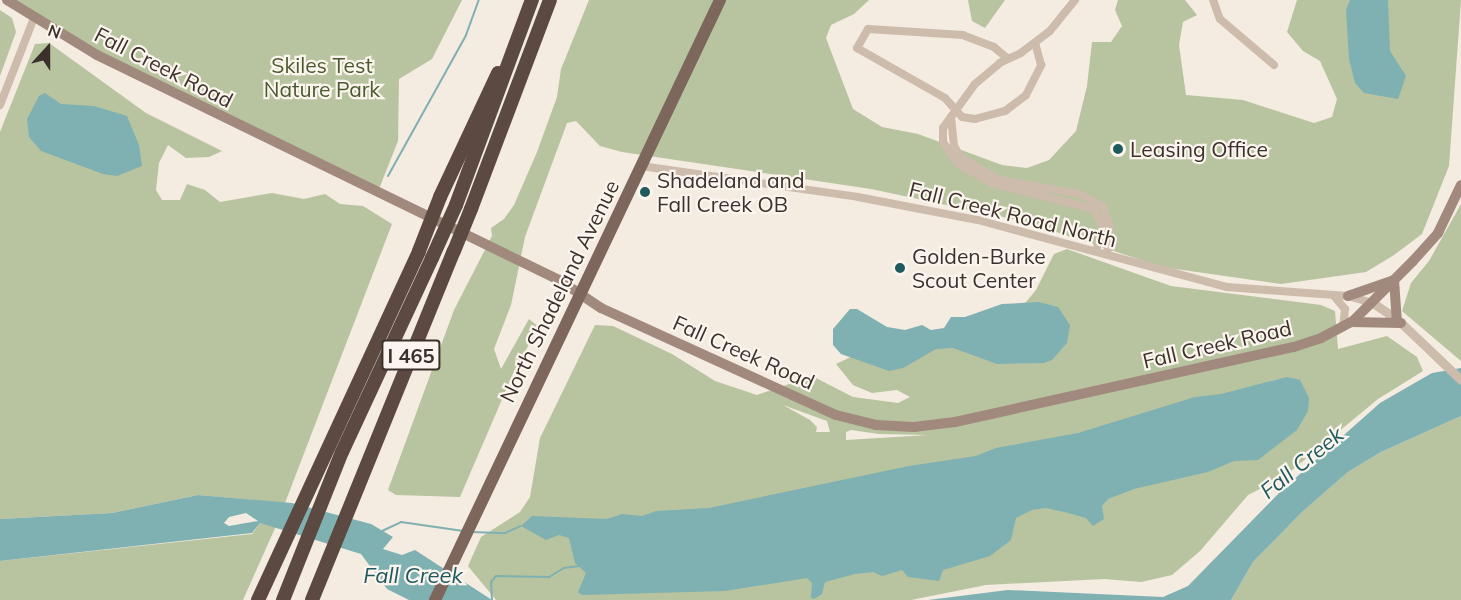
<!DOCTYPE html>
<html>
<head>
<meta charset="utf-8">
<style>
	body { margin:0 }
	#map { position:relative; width:1461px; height:600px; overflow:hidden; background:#f4ebe1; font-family:Mulish,sans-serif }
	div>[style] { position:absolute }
	.green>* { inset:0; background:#b8c4a0 }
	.water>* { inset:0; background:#7fb0b2 }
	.stream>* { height:2px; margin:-1px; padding:0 1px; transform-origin:1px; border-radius:1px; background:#7fb0b2 }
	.minor>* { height:8px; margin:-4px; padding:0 4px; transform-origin:4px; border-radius:4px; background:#cdbbac }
	.tertiary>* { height:9px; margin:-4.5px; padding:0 4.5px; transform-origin:4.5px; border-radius:4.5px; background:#cdbbac }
	.secondary>* { height:10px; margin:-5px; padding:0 5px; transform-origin:5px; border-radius:5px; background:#a18a7d }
	.primary>* { height:12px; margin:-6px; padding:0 6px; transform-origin:6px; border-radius:6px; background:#7d675c }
	.motorway>* { height:14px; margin:-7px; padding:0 7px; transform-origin:7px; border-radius:7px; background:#5c4a42 }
	.motorway-bridge>* { height:14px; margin:-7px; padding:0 7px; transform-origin:7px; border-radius:7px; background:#5c4a42 }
	.dots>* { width:16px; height:16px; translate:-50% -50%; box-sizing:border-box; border:3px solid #fbf5ee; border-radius:50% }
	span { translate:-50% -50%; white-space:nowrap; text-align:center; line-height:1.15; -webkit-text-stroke:4.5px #fbf5ee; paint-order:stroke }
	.shield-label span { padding:2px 4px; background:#fbf5ee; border:2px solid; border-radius:4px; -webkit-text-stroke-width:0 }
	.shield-label { font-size:20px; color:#3b302b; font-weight:700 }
	.park-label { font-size:21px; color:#4a5a2e }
	.street-label { font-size:21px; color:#3b302b }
	.poi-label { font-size:21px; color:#3b302b }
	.left { translate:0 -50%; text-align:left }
	.water-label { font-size:22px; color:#1f5a5e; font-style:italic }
	.north { position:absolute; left:18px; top:18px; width:60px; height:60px; -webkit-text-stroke:4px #fbf5ee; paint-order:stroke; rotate:21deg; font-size:16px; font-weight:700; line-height:24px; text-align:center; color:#3b302b }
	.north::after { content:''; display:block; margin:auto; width:21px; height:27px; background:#3b302b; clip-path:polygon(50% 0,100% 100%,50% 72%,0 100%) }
</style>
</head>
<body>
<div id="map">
	<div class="green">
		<i style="clip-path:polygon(7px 0,462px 0,432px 59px,399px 79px,398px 141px,377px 194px,34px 18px)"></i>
		<i style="clip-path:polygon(589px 0,869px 0,854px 14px,831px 25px,826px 38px,853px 109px,882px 127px,918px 134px,1002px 165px,1027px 168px,1049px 160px,1076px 131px,1087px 86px,1092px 42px,1111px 42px,1122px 26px,1115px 10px,1118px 0,1185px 0,1197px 15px,1183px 22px,1179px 45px,1186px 95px,1243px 100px,1314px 123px,1332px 117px,1337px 99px,1320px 61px,1303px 51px,1287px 32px,1297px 0,1461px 0,1449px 166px,1422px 234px,1394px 255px,1366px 272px,1281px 284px,1162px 267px,1026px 222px,871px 189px,622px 152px,600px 146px,576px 121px,567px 123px,525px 237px,511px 305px,494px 349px,501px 369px,529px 319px,539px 327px,515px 369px,460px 497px,396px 495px,388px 490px,454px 310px,492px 236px,491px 228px,504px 219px,514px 205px,537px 152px,557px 97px,561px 69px)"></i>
		<i style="clip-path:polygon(968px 0,1005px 0,985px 28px,972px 21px)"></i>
		<i style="clip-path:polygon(0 10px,12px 18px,16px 32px,0 76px)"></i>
		<i style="clip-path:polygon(49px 43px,146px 113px,222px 151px,209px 157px,186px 158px,168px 145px,159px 163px,156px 190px,162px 200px,180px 200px,187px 184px,205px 190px,220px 202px,272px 193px,304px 199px,325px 194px,340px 204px,363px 206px,392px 224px,285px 503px,198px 495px,112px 513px,0 519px,0 132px,35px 44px)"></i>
		<i style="clip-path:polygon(1461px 204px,1461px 361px,1402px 311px,1411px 283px,1429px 261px)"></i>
		<i style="clip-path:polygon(evenodd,1067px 249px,1171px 286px,1321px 305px,1335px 311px,1338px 349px,1387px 336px,1417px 357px,1423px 371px,1378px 399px,1285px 476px,1248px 495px,1200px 551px,1172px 575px,1141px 582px,1104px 579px,986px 585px,911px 600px,496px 600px,468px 566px,481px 537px,520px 512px,530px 497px,540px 438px,595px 325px,613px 326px,672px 354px,715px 381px,757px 395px,798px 381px,802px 375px,812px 376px,853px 397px,898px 403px,910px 397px,897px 390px,872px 393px,853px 385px,836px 364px,855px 355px,1006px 326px,1036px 290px,1054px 254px,1067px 249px,783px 405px,827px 421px,830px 432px,816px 432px,817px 427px,810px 420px,783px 405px,1067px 249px,851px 430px,879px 434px,928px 435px,846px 440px,846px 432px,851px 430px)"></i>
		<i style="clip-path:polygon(1461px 416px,1461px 600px,1231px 600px,1253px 562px,1302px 512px,1348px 472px,1381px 452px)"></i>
		<i style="clip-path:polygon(260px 523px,276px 526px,243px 600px,0 600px,0 561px,252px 534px)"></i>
	</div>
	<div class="water">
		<i style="clip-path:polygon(1350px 0,1388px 0,1390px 51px,1406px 76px,1398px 99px,1364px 93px,1355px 83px,1349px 59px,1346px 10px)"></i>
		<i style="clip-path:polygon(45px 93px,61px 104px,94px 106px,127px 116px,139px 145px,142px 166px,117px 176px,103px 174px,41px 151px,29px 137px,27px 119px,39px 96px)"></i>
		<i style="clip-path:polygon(1039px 302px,1058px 307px,1070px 325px,1067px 343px,1052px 360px,1044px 363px,997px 364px,953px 348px,936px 349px,903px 368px,889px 371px,841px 354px,833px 345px,833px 329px,850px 309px,857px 309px,887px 327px,905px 330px,922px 325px,931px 330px,944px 328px,951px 317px,965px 317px,1002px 304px)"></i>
		<i style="clip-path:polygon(1461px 368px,1461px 416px,1381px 452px,1348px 472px,1302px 512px,1253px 562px,1231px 600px,928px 600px,1008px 590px,1163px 597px,1188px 586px,1282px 490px,1380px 403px,1432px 373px)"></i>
		<i style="clip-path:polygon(1287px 377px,1300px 380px,1309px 398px,1308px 411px,1297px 430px,1258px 460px,1234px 461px,1208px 472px,1134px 489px,1108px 499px,1102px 506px,1104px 519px,1093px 526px,1086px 518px,1068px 513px,1046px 508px,1032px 510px,1016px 518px,1011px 540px,990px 556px,943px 570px,939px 581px,908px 577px,902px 570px,882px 576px,873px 572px,855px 574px,825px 582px,822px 594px,814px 599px,811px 598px,812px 583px,807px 578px,725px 591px,582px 595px,578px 592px,586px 573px,575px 563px,569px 538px,559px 535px,546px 540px,521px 526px,532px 516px,607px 519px,622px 514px,642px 516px,656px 511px,709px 508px,909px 466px,976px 456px,996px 448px,1078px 433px,1195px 397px,1221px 394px)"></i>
		<i style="clip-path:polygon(evenodd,198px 495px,292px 503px,371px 524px,393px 537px,383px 549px,402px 555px,415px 550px,492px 600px,409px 600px,387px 589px,361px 554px,260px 523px,252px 533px,0 561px,0 519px,112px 513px,198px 495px,246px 513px,258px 521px,229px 526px,224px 523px,229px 517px,246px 513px)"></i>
	</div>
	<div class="stream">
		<i style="left:388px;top:176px;width:161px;rotate:-61deg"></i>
		<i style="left:466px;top:35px;width:37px;rotate:-70deg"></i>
		<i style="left:382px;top:531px;width:21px;rotate:-25deg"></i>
		<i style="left:401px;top:522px;width:63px;rotate:8.3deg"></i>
		<i style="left:472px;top:532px;width:33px;rotate:2deg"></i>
		<i style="left:505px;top:533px;width:17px;rotate:-24deg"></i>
		<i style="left:492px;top:600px;width:18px;rotate:-93deg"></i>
		<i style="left:491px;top:582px;width:8px;rotate:-50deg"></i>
		<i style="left:496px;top:576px;width:53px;rotate:1.1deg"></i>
		<i style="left:549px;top:577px;width:17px;rotate:-31deg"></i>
		<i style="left:564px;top:568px;width:15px;rotate:-8deg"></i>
	</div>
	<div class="minor">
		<i style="left:1075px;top:0;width:40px;rotate:129deg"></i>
		<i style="left:1050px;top:31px;width:36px;rotate:143deg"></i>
		<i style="left:1021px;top:53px;width:23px;rotate:155deg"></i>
		<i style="left:1000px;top:63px;width:33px;rotate:140deg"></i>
		<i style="left:975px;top:84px;width:54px;rotate:126deg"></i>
		<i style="left:943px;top:128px;width:14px;rotate:90deg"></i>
		<i style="left:943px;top:142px;width:25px;rotate:56deg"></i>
		<i style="left:957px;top:163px;width:39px;rotate:30deg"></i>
		<i style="left:991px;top:183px;width:106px;rotate:14.2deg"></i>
		<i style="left:1094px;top:209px;width:21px;rotate:65deg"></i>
		<i style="left:1103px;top:228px;width:24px;rotate:107deg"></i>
		<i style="left:1213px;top:0;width:20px;rotate:70deg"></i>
		<i style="left:1220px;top:19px;width:71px;rotate:40.4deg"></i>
		<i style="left:1007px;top:58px;width:17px;rotate:-140deg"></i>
		<i style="left:994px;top:47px;width:33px;rotate:-159deg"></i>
		<i style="left:963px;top:35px;width:95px;rotate:-176.4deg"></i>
		<i style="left:868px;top:29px;width:22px;rotate:120deg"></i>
		<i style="left:857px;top:48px;width:101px;rotate:29.6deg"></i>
		<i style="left:945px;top:98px;width:25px;rotate:48deg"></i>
		<i style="left:962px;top:117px;width:13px;rotate:9deg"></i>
		<i style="left:975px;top:119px;width:31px;rotate:-15deg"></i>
		<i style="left:1005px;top:111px;width:26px;rotate:-37deg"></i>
		<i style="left:1026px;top:95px;width:34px;rotate:-63deg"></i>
		<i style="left:1041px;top:65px;width:23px;rotate:-105deg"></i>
		<i style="left:0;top:105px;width:93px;rotate:-68.7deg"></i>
		<i style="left:951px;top:117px;width:29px;rotate:84deg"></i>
		<i style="left:954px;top:146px;width:13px;rotate:58deg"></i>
		<i style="left:961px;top:157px;width:25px;rotate:32deg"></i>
		<i style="left:982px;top:170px;width:21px;rotate:29deg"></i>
		<i style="left:1000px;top:180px;width:81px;rotate:9.9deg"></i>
		<i style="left:1080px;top:194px;width:26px;rotate:28deg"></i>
		<i style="left:1103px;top:206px;width:21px;rotate:71deg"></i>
		<i style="left:1110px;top:226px;width:28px;rotate:96deg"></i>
		<i style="left:641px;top:166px;width:219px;rotate:8.1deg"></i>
		<i style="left:858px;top:197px;width:122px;rotate:10.9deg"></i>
		<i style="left:978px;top:220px;width:258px;rotate:15.1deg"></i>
		<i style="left:1227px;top:287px;width:121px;rotate:4.3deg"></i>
		<i style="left:1348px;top:296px;width:26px;rotate:16deg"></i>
		<i style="left:1334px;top:296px;width:17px;rotate:50deg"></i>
		<i style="left:1345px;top:309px;width:18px;rotate:96deg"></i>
	</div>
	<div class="tertiary">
		<i style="left:1373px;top:303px;width:29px;rotate:34deg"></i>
		<i style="left:1397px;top:319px;width:88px;rotate:43.6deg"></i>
	</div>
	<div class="secondary">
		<i style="left:7px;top:0;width:105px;rotate:31.4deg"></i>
		<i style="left:97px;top:55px;width:514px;rotate:25.97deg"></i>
		<i style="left:559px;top:280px;width:50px;rotate:33.7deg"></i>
		<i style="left:601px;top:308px;width:258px;rotate:24.5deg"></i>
		<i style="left:836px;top:415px;width:41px;rotate:14deg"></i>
		<i style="left:876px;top:425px;width:38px;rotate:3deg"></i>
		<i style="left:914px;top:427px;width:41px;rotate:-7deg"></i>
		<i style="left:955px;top:422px;width:347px;rotate:-12.5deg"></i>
		<i style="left:1294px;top:347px;width:28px;rotate:-18deg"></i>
		<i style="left:1321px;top:338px;width:36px;rotate:-28deg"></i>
		<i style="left:1353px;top:321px;width:85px;rotate:-45deg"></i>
		<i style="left:1413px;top:261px;width:38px;rotate:-48deg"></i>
		<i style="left:1438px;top:233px;width:53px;rotate:-64.4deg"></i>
		<i style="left:1394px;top:280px;width:39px;rotate:86deg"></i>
		<i style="left:1348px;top:296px;width:49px;rotate:-19.2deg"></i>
		<i style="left:1351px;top:322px;width:50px;rotate:1.1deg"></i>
	</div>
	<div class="primary">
		<i style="left:435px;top:600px;width:664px;rotate:-64.59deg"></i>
	</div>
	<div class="motorway">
		<i style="left:440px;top:197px;width:137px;rotate:-64.9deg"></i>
		<i style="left:456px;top:205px;width:219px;rotate:-69.7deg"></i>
		<i style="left:471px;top:209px;width:223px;rotate:-69.3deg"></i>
		<i style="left:258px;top:600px;width:384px;rotate:-65.2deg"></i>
		<i style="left:283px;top:600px;width:159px;rotate:-68.3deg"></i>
		<i style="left:342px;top:452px;width:214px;rotate:-65.1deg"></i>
		<i style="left:312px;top:600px;width:377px;rotate:-67.9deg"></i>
	</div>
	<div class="motorway-bridge">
		<i style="left:419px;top:251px;width:58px;rotate:-68.7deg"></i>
		<i style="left:454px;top:251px;width:45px;rotate:-68deg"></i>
		<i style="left:432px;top:258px;width:58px;rotate:-65.6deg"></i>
	</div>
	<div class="dots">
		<i style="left:1118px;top:149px;background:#1f5a5e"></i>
		<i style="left:645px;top:192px;background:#1f5a5e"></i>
		<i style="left:900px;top:268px;background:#1f5a5e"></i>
	</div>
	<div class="shield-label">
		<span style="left:411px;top:355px">I 465</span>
	</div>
	<div class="park-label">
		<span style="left:322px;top:77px">Skiles Test<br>Nature Park</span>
	</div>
	<div class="street-label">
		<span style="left:164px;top:67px;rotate:27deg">Fall Creek Road</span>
		<span style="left:1013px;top:214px;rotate:14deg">Fall Creek Road North</span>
		<span style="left:559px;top:291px;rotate:-64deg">North Shadeland Avenue</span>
		<span style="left:1217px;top:344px;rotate:-13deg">Fall Creek Road</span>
		<span style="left:744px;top:352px;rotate:24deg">Fall Creek Road</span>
	</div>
	<div class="poi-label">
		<span class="left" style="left:1130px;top:149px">Leasing Office</span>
		<span class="left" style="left:657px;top:192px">Shadeland and<br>Fall Creek OB</span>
		<span class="left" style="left:912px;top:268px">Golden-Burke<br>Scout Center</span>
	</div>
	<div class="water-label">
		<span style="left:1302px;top:463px;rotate:-39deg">Fall Creek</span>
		<span style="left:413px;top:576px">Fall Creek</span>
	</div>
	<div class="north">N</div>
</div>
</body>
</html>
